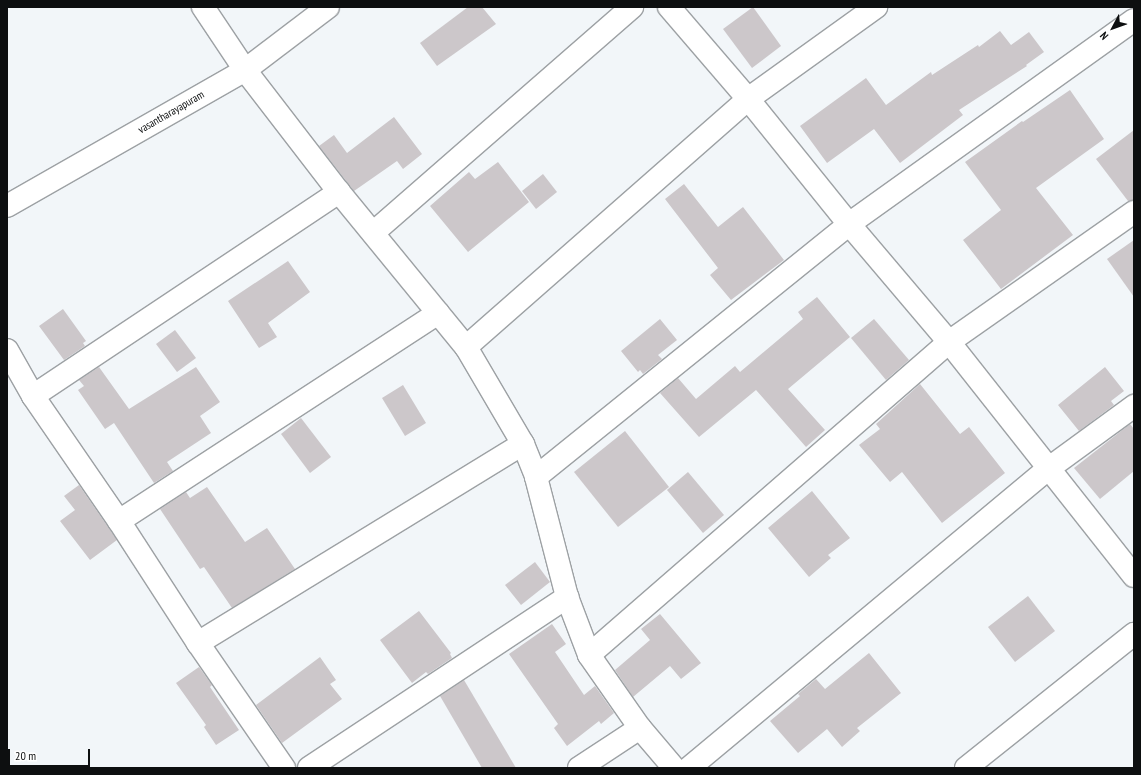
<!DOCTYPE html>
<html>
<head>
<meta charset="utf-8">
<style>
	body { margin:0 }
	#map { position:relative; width:1141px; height:775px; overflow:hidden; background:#f2f6f9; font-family:"PT Sans Narrow",sans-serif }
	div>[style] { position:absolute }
	.building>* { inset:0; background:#ccc7ca }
	.roads { filter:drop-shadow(1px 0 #9da1a4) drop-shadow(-1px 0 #9da1a4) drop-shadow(0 1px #9da1a4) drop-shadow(0 -1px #9da1a4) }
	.street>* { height:22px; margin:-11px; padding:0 11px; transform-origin:11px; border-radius:11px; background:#fff }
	span { translate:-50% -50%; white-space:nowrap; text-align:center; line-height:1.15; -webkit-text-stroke:3px #fff; paint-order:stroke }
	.street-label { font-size:11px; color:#0d0f10 }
	.frame { position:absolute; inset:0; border:8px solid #0d0f10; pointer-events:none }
	.north { position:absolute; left:1093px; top:8px; width:40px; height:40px; -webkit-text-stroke:3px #fff; paint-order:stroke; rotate:229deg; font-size:11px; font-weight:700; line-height:16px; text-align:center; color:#0d0f10 }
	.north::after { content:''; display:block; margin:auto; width:14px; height:18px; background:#0d0f10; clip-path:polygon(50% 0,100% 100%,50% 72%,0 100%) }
	.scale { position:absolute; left:8px; top:749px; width:82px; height:18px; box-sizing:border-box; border:2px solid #0d0f10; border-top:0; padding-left:5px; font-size:12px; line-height:14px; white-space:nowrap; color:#0d0f10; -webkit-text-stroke:3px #fff; paint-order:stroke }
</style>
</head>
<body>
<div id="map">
	<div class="building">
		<i style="clip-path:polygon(468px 7px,482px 7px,496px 24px,437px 66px,420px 43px)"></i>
		<i style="clip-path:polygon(753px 7px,781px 46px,752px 68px,723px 29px)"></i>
		<i style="clip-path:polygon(1000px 31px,1011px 45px,1029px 32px,1044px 52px,1026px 65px,1027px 66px,959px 110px,963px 115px,900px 163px,874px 129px,827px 163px,800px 126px,866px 78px,886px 105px,931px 72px,932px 75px,978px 45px,979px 47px)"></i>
		<i style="clip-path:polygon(1070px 90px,1104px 139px,1036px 188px,1073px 235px,1001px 289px,963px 240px,1001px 210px,965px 162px,1022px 121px,1023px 122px)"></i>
		<i style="clip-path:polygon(394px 117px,422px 154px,403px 169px,397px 161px,354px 191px,319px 146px,334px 135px,347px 153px)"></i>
		<i style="clip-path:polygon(1134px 130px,1134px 200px,1128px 201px,1096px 159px)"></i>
		<i style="clip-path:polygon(498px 162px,529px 202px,468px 252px,430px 206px,469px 172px,475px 179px)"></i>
		<i style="clip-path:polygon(543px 174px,557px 192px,536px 209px,522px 191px)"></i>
		<i style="clip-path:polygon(684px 184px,718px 227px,743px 207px,784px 260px,731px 300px,710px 275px,718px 268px,665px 199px)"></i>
		<i style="clip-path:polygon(1134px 240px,1134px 297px,1107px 259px)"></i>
		<i style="clip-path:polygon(288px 261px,310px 292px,268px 323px,277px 337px,259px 348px,228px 301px)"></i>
		<i style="clip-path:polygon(817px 297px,850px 337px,788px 389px,825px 430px,806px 447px,756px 390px,699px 437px,660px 393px,678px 378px,696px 399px,735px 366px,740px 372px,803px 319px,798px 312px)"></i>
		<i style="clip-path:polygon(63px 309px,86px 341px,83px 343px,85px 346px,64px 360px,39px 326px)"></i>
		<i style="clip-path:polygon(660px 319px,677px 340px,658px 355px,662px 359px,643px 374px,640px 370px,638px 372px,621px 351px)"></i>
		<i style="clip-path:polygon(874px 319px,909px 360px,886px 380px,851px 338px)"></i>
		<i style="clip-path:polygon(175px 330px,196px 358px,177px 372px,156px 344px)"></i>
		<i style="clip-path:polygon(99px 367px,129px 409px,196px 367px,220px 402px,200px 416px,211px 433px,167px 462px,173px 471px,154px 483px,114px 423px,105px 429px,78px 390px,84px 386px,79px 380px)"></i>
		<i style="clip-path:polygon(1105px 367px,1124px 391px,1111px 401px,1114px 405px,1079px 431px,1058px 405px)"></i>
		<i style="clip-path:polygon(920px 384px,960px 434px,969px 427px,1005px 473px,942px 523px,902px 472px,890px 482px,859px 445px,880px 429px,876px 424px)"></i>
		<i style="clip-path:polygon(403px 385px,426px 423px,405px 436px,382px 398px)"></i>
		<i style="clip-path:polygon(301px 418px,331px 457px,310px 473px,281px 434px)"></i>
		<i style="clip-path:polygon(1130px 424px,1134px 429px,1134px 471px,1100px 499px,1074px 468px)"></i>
		<i style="clip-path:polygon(625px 431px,669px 487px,618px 527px,574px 472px)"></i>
		<i style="clip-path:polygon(688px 472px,724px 515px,703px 533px,667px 490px)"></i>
		<i style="clip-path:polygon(79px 485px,117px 540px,90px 560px,60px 521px,75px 510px,64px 496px)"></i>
		<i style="clip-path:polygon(207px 487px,245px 542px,267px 528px,295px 569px,232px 608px,204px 567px,200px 569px,160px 509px,186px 492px,190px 498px)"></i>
		<i style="clip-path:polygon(812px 491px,850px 538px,828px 555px,831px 558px,809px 577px,768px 528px)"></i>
		<i style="clip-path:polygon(535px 562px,550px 582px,521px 605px,505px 585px)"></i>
		<i style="clip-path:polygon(1028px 596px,1055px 631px,1015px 662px,988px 627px)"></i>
		<i style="clip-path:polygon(419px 611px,451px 653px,450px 654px,452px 658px,428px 674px,426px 672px,412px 683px,380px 640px)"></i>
		<i style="clip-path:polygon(660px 614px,701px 663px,681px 679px,670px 666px,633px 697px,615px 670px,650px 640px,641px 629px)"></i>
		<i style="clip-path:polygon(552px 624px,566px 644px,555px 652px,584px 695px,595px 686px,614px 713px,601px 724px,599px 721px,567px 746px,554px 728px,558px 724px,509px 654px)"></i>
		<i style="clip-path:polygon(869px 653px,901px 693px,857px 728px,860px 731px,842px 747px,827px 729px,798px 753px,770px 721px,800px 696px,798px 694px,816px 679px,825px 689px)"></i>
		<i style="clip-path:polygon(320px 657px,336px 680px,330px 684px,342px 699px,282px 743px,256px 705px)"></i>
		<i style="clip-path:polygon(199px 667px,212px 685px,210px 687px,239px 730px,216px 745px,204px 727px,206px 725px,176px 683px)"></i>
		<i style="clip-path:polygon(464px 680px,516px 768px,482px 768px,440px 696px)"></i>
	</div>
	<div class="roads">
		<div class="street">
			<i style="left:203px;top:7px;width:76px;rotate:56.3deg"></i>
			<i style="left:245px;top:70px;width:154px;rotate:52.4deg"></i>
			<i style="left:339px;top:192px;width:200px;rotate:50.7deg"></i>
			<i style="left:466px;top:347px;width:113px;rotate:59.6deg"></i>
			<i style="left:523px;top:444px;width:35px;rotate:68deg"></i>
			<i style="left:536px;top:477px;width:124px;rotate:75.5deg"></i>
			<i style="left:567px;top:597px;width:62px;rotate:69.2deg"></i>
			<i style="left:589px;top:655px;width:89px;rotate:55.1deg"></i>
			<i style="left:640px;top:728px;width:52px;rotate:49.6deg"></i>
			<i style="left:669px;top:7px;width:121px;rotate:49.3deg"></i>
			<i style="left:748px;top:99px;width:161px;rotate:51.1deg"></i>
			<i style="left:849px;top:224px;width:155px;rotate:49.7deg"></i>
			<i style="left:949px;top:342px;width:298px;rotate:51.7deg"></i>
			<i style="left:7px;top:206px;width:274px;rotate:-29.7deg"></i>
			<i style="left:245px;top:70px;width:104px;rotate:-37.2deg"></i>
			<i style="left:373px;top:233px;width:344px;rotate:-41.1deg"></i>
			<i style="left:466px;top:347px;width:376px;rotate:-41.3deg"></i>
			<i style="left:748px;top:99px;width:158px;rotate:-35.7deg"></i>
			<i style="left:7px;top:350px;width:53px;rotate:60.5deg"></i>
			<i style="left:33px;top:396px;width:152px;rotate:55.5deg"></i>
			<i style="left:119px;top:521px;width:145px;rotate:57.1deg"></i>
			<i style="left:198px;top:643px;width:152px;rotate:55.5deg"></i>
			<i style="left:33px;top:396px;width:368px;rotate:-33.7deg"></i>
			<i style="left:536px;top:477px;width:402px;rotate:-38.9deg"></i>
			<i style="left:849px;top:224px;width:350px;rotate:-35.6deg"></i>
			<i style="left:119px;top:521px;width:381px;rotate:-33.1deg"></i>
			<i style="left:198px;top:643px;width:381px;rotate:-31.5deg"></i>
			<i style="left:589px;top:655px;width:477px;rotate:-41deg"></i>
			<i style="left:949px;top:342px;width:226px;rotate:-35.1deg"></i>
			<i style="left:309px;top:768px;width:310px;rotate:-33.5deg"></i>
			<i style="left:579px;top:768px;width:73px;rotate:-33.3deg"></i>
			<i style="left:689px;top:768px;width:467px;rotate:-39.8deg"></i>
			<i style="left:1048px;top:469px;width:107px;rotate:-36.2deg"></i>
			<i style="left:966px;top:768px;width:215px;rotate:-38.6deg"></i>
		</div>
	</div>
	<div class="street-label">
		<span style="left:171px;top:112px;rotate:-30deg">vasantharayapuram</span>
	</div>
	<div class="frame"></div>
	<div class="north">N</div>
	<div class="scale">20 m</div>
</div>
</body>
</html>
